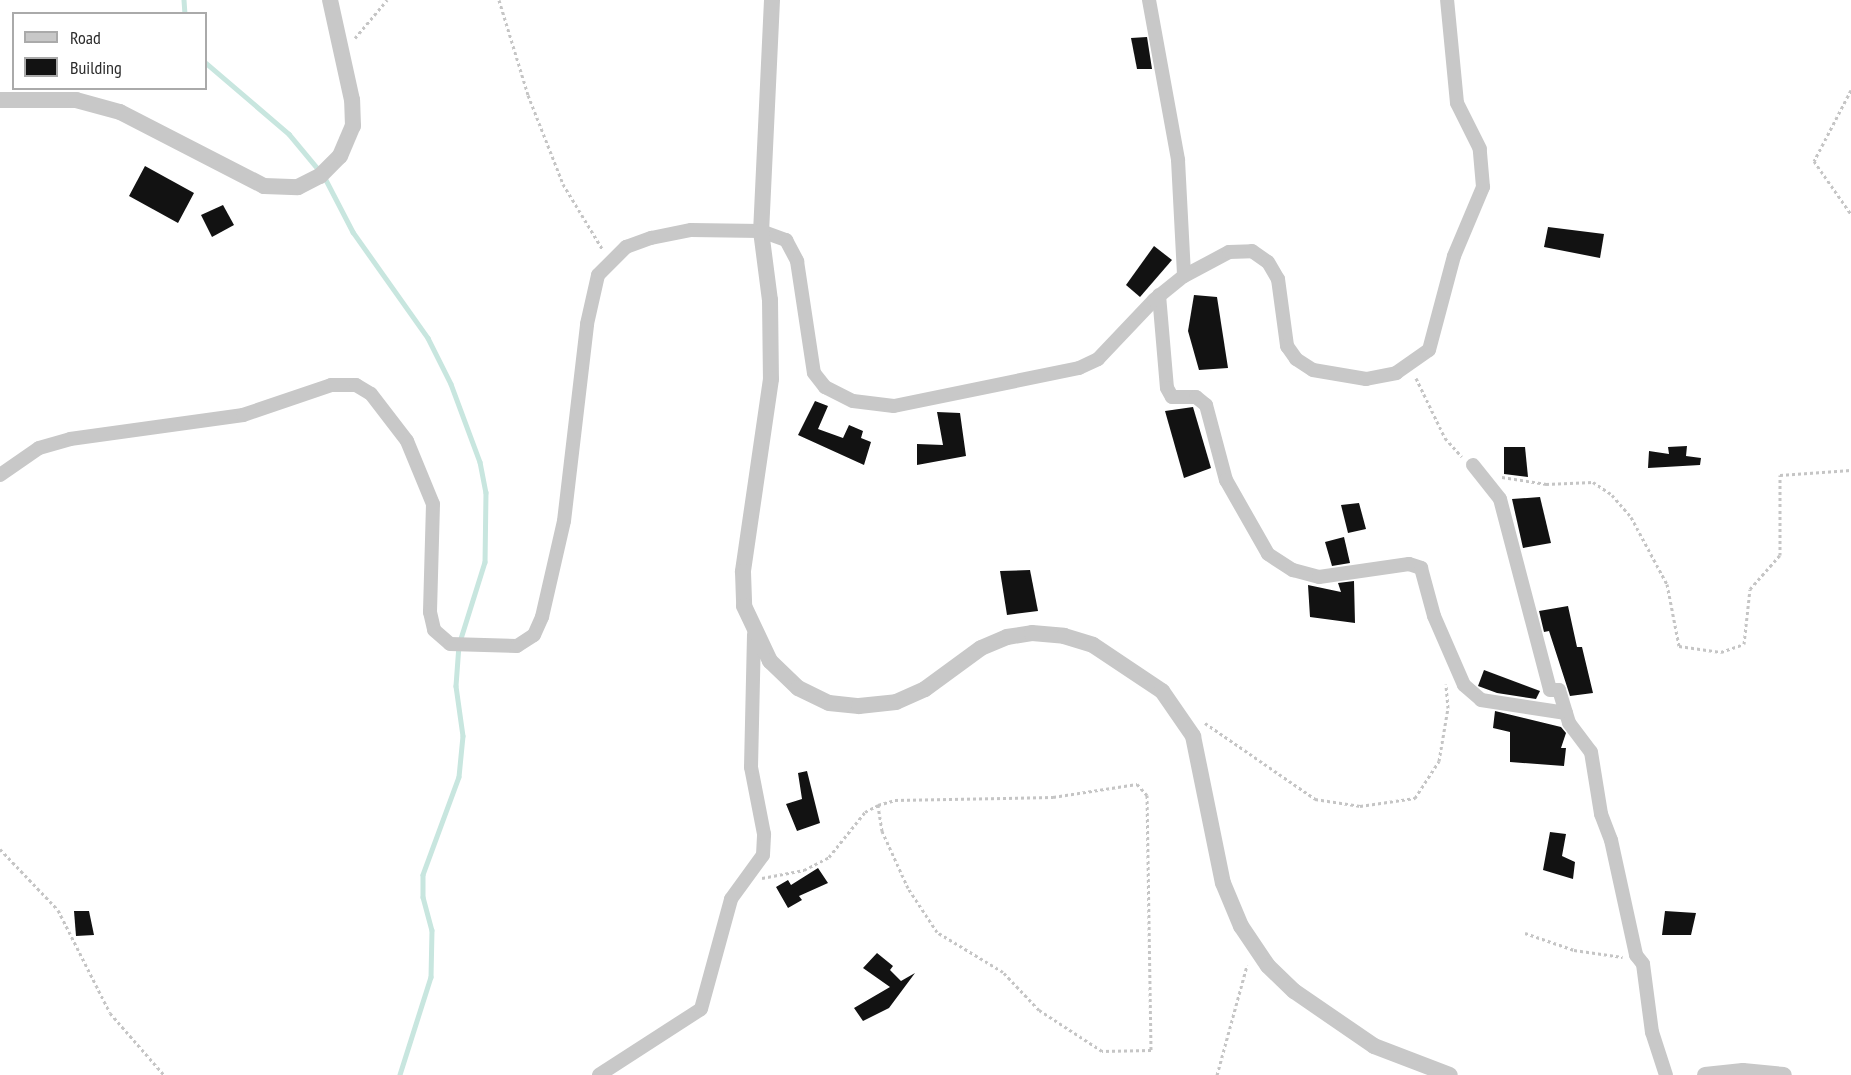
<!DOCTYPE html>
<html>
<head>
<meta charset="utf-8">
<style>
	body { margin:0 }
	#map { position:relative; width:1851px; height:1075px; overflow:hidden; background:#fff; font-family:"PT Sans Narrow",sans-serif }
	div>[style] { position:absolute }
	.stream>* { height:4.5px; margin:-2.25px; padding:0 2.25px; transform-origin:2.25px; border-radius:2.25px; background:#c8e6df }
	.building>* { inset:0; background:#121212 }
	.path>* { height:3px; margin-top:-1.5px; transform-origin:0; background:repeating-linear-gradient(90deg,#c5c5c5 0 3px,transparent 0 6px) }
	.minor>* { height:14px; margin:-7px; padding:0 7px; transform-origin:7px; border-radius:7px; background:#c8c8c8 }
	.tertiary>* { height:16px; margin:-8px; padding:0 8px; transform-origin:8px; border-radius:8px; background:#c8c8c8 }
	span { translate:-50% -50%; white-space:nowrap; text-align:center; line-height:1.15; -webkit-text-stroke:6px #fff; paint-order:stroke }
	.legend { position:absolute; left:12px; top:12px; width:195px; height:78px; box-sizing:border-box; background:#fff; border:2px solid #aaa; margin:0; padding:8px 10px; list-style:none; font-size:18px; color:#2b2b2b }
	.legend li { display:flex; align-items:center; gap:12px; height:30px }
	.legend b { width:30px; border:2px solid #aaa }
</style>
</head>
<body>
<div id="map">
	<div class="stream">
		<i style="left:184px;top:0;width:14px;rotate:86deg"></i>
		<i style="left:206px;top:63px;width:109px;rotate:40.5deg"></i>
		<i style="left:289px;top:134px;width:55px;rotate:50.2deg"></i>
		<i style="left:324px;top:176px;width:63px;rotate:62.6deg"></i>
		<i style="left:353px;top:232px;width:130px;rotate:54.7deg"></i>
		<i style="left:428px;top:338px;width:51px;rotate:63.4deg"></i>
		<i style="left:451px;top:384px;width:83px;rotate:69.6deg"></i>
		<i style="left:480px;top:462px;width:31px;rotate:79deg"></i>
		<i style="left:486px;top:492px;width:70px;rotate:90.8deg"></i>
		<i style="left:485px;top:562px;width:87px;rotate:107.4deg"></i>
		<i style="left:459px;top:645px;width:41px;rotate:94.2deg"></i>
		<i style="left:456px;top:686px;width:50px;rotate:82deg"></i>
		<i style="left:463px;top:736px;width:41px;rotate:95.6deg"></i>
		<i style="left:459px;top:777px;width:104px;rotate:110.2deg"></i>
		<i style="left:423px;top:875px;width:22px;rotate:90deg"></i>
		<i style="left:423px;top:897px;width:34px;rotate:75deg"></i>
		<i style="left:432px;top:930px;width:47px;rotate:91.2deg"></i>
		<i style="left:431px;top:977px;width:103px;rotate:107.6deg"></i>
	</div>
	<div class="building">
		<i style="clip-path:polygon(1147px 37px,1152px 69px,1137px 69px,1131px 38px)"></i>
		<i style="clip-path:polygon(145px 166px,194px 193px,178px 223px,129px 196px)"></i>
		<i style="clip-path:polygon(223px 205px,234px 225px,212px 237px,201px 215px)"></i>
		<i style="clip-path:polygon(1548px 227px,1604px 234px,1600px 258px,1544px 247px)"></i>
		<i style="clip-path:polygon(1154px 246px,1172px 260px,1140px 297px,1126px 285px)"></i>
		<i style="clip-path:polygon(1194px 295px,1217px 297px,1228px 368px,1199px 370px,1188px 331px)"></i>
		<i style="clip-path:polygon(815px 401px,828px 406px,818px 429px,843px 438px,849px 425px,863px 431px,861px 438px,871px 442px,864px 465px,798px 435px)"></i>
		<i style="clip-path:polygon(1193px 407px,1211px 468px,1184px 478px,1165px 411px)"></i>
		<i style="clip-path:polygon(937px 412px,960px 413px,966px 456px,917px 465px,917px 444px,943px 445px)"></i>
		<i style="clip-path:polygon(1687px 446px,1686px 456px,1701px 458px,1700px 465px,1648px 468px,1649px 451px,1669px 454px,1668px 447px)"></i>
		<i style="clip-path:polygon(1504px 447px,1525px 447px,1528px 477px,1504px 474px)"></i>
		<i style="clip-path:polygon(1540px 497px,1551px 543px,1523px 548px,1512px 499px)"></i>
		<i style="clip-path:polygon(1359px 503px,1366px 529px,1348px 533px,1341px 505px)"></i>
		<i style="clip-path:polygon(1344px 537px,1350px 563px,1332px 566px,1325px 542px)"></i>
		<i style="clip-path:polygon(1030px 570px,1038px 611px,1007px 615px,1000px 571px)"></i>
		<i style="clip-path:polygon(1354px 581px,1355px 623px,1310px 617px,1308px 585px,1341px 592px,1338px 583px)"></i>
		<i style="clip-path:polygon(1568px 606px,1577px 647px,1582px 647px,1593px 693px,1570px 696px,1549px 631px,1544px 632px,1539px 611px)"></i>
		<i style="clip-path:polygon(1484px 670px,1540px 691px,1536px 699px,1497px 693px,1478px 686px)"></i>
		<i style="clip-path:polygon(1495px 711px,1561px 727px,1566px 733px,1561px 748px,1566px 748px,1564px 766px,1510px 762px,1510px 732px,1493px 728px)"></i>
		<i style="clip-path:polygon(807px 771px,820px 823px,797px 831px,786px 804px,802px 799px,798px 773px)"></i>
		<i style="clip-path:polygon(1550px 832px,1566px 834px,1562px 856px,1575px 862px,1573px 879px,1543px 870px)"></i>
		<i style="clip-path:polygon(818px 868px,828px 883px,799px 896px,802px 900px,788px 908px,776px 887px,788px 880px,791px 885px)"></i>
		<i style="clip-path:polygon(74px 911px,89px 911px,94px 935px,76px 936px)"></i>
		<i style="clip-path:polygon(1665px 911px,1696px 913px,1691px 935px,1662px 935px)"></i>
		<i style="clip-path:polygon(877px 953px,893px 966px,890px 970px,901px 981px,915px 973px,889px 1008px,863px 1021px,854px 1008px,890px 987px,863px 968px)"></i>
	</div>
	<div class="path">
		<i style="left:499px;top:0;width:99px;rotate:73deg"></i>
		<i style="left:528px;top:95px;width:96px;rotate:68.5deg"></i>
		<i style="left:563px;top:184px;width:77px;rotate:58.8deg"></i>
		<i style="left:355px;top:38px;width:50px;rotate:-49.9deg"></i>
		<i style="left:1851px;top:90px;width:80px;rotate:117.5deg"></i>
		<i style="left:1814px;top:161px;width:65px;rotate:55.1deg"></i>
		<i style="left:1416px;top:378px;width:67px;rotate:64.2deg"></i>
		<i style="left:1445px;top:438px;width:25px;rotate:48deg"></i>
		<i style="left:1502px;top:477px;width:45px;rotate:9deg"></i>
		<i style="left:1546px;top:484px;width:47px;rotate:-2.4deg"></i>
		<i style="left:1593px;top:482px;width:23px;rotate:34deg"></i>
		<i style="left:1612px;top:495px;width:29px;rotate:49deg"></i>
		<i style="left:1631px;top:517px;width:76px;rotate:61.8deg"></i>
		<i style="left:1667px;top:584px;width:63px;rotate:79deg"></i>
		<i style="left:1679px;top:646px;width:42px;rotate:8.1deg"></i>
		<i style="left:1721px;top:652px;width:24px;rotate:-19deg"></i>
		<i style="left:1744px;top:644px;width:55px;rotate:-83.8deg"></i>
		<i style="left:1750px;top:589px;width:45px;rotate:-48.6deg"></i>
		<i style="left:1780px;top:555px;width:80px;rotate:-90deg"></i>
		<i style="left:1780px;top:475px;width:71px;rotate:-4deg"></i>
		<i style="left:1205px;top:723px;width:134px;rotate:34.6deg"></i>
		<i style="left:1315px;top:799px;width:46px;rotate:8.8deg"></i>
		<i style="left:1360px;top:806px;width:56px;rotate:-8.3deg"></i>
		<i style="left:1415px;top:798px;width:44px;rotate:-57deg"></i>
		<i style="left:1439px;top:761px;width:54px;rotate:-80.4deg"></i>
		<i style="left:1448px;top:708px;width:24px;rotate:-95deg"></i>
		<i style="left:0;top:849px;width:84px;rotate:46.4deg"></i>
		<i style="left:58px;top:910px;width:115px;rotate:63.2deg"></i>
		<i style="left:110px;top:1013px;width:82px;rotate:48.9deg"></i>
		<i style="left:762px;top:878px;width:43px;rotate:-10.8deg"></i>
		<i style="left:804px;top:870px;width:28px;rotate:-27deg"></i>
		<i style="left:829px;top:857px;width:58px;rotate:-51.3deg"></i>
		<i style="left:865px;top:812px;width:15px;rotate:-28deg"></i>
		<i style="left:878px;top:805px;width:18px;rotate:-16deg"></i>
		<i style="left:895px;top:800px;width:158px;rotate:-1.1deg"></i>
		<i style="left:1053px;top:797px;width:85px;rotate:-8.8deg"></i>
		<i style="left:1137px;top:784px;width:15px;rotate:48deg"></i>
		<i style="left:1147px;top:795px;width:255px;rotate:89.1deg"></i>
		<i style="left:1151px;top:1050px;width:49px;rotate:178.8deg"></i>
		<i style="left:1102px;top:1051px;width:75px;rotate:-146.9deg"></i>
		<i style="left:1039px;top:1010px;width:52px;rotate:-133.5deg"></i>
		<i style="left:1003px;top:972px;width:77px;rotate:-148.8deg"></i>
		<i style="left:937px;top:932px;width:53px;rotate:-123.4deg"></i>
		<i style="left:908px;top:888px;width:63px;rotate:-114.5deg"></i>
		<i style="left:882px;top:831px;width:26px;rotate:-99deg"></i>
		<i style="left:1525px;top:933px;width:52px;rotate:19.1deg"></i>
		<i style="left:1574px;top:950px;width:49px;rotate:8.1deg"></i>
		<i style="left:1217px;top:1075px;width:114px;rotate:-74.7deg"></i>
	</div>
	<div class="minor">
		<i style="left:1149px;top:0;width:163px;rotate:79.7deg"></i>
		<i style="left:1178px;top:160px;width:116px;rotate:87deg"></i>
		<i style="left:1159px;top:295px;width:93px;rotate:85.1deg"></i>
		<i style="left:1167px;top:388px;width:10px;rotate:61deg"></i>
		<i style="left:1172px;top:397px;width:24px"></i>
		<i style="left:1196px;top:397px;width:13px;rotate:39deg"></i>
		<i style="left:1206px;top:405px;width:78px;rotate:75.1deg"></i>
		<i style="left:1226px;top:480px;width:85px;rotate:60.4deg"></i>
		<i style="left:1268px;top:554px;width:30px;rotate:33deg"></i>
		<i style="left:1293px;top:570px;width:27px;rotate:15deg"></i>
		<i style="left:1319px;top:577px;width:91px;rotate:-8.2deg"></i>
		<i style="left:1409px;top:564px;width:13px;rotate:18deg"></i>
		<i style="left:1421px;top:568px;width:50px;rotate:74.8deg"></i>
		<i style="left:1434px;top:616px;width:75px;rotate:66.5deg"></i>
		<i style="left:1464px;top:685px;width:23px;rotate:41deg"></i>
		<i style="left:1481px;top:700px;width:86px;rotate:8.7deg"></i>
		<i style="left:1473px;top:465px;width:43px;rotate:51.5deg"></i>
		<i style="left:1500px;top:499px;width:197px;rotate:75.3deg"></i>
		<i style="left:1550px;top:690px;width:9px"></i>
		<i style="left:1559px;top:690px;width:34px;rotate:73deg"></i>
		<i style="left:1569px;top:723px;width:36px;rotate:53deg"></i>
		<i style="left:1591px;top:752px;width:63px;rotate:80.8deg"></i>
		<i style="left:1601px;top:814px;width:28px;rotate:69deg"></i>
		<i style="left:1611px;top:840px;width:118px;rotate:77.7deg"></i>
		<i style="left:1636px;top:955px;width:11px;rotate:52deg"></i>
		<i style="left:1643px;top:964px;width:69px;rotate:82.5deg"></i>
		<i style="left:1652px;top:1032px;width:45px;rotate:72deg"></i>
		<i style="left:0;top:475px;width:47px;rotate:-34.7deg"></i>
		<i style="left:39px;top:448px;width:32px;rotate:-16deg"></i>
		<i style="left:70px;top:439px;width:175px;rotate:-7.9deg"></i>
		<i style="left:243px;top:415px;width:93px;rotate:-18.8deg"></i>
		<i style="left:331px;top:385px;width:25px"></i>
		<i style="left:356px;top:385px;width:17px;rotate:31deg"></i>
		<i style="left:371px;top:394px;width:59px;rotate:52.5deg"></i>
		<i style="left:407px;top:441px;width:68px;rotate:67.6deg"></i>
		<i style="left:433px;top:504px;width:108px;rotate:91.6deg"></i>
		<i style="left:430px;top:612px;width:18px;rotate:77deg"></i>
		<i style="left:434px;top:630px;width:21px;rotate:41deg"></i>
		<i style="left:450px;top:644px;width:67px;rotate:1.7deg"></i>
		<i style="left:517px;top:646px;width:20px;rotate:-33deg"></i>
		<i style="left:534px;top:635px;width:20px;rotate:-66deg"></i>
		<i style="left:542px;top:617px;width:98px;rotate:-77.1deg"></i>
		<i style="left:564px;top:521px;width:198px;rotate:-83.3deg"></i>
		<i style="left:587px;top:324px;width:50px;rotate:-77.3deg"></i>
		<i style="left:598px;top:275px;width:40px;rotate:-45deg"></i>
		<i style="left:626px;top:247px;width:27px;rotate:-20deg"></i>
		<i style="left:651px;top:238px;width:41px;rotate:-11.3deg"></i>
		<i style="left:691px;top:230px;width:70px;rotate:0.8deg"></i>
		<i style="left:761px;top:231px;width:27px;rotate:20deg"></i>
		<i style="left:786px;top:240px;width:24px;rotate:62deg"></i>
		<i style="left:797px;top:261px;width:113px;rotate:81.4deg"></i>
		<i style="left:814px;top:373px;width:18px;rotate:52deg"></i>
		<i style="left:825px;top:387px;width:31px;rotate:27deg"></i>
		<i style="left:853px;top:401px;width:41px;rotate:7deg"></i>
		<i style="left:894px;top:406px;width:189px;rotate:-11.6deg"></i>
		<i style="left:1079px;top:368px;width:21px;rotate:-25deg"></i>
		<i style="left:1098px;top:359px;width:81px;rotate:-46.5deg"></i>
		<i style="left:1154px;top:300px;width:38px;rotate:-39deg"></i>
		<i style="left:1184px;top:276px;width:51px;rotate:-28.1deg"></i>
		<i style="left:1229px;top:252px;width:23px;rotate:-2deg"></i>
		<i style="left:1252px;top:251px;width:19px;rotate:35deg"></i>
		<i style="left:1268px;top:262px;width:20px;rotate:60deg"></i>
		<i style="left:1278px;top:279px;width:68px;rotate:82.3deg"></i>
		<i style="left:1287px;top:346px;width:16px;rotate:55deg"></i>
		<i style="left:1296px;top:359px;width:20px;rotate:33deg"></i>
		<i style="left:1313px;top:370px;width:54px;rotate:9.6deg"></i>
		<i style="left:1366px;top:379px;width:31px;rotate:-11deg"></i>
		<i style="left:1396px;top:373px;width:40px;rotate:-34.9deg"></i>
		<i style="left:1429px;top:350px;width:97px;rotate:-75.1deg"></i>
		<i style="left:1454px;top:256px;width:75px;rotate:-67.2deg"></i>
		<i style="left:1483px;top:187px;width:38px;rotate:-95deg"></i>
		<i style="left:1480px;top:149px;width:51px;rotate:-116.6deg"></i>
		<i style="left:1457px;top:103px;width:103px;rotate:-95.5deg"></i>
		<i style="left:599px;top:1075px;width:121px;rotate:-32.9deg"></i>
		<i style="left:701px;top:1009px;width:114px;rotate:-74.7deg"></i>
		<i style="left:731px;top:899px;width:54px;rotate:-54deg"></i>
		<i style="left:763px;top:855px;width:21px;rotate:-87deg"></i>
		<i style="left:764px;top:834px;width:68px;rotate:-101deg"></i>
		<i style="left:751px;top:767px;width:133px;rotate:-88.7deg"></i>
	</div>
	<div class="tertiary">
		<i style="left:772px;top:0;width:231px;rotate:92.7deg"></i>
		<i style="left:761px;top:231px;width:70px;rotate:82.6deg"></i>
		<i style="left:770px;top:300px;width:79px;rotate:89.3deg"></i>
		<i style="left:771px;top:379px;width:195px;rotate:98.3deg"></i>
		<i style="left:743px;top:572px;width:34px;rotate:88deg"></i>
		<i style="left:744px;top:606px;width:61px;rotate:64.7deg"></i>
		<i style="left:770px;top:661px;width:39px;rotate:44deg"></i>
		<i style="left:798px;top:688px;width:34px;rotate:26deg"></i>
		<i style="left:829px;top:703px;width:30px;rotate:6deg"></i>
		<i style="left:859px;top:706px;width:37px;rotate:-6deg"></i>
		<i style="left:896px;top:702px;width:32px;rotate:-24deg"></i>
		<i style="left:925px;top:689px;width:69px;rotate:-36.2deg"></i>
		<i style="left:981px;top:648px;width:28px;rotate:-23deg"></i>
		<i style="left:1007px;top:637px;width:25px;rotate:-9deg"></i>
		<i style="left:1032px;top:633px;width:32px;rotate:5deg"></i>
		<i style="left:1064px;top:636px;width:30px;rotate:17deg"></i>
		<i style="left:1093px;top:645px;width:83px;rotate:33.7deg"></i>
		<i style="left:1162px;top:691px;width:55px;rotate:55.4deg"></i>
		<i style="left:1193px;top:736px;width:150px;rotate:78.5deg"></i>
		<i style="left:1223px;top:883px;width:47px;rotate:67.3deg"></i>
		<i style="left:1241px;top:926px;width:48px;rotate:56deg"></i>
		<i style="left:1268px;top:966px;width:36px;rotate:44deg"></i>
		<i style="left:1294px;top:991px;width:97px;rotate:34.5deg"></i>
		<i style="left:1374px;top:1046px;width:81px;rotate:20.9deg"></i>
		<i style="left:0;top:100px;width:76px"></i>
		<i style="left:76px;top:100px;width:46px;rotate:15.3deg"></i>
		<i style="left:120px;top:112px;width:162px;rotate:27.2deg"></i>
		<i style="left:264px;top:186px;width:34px;rotate:2deg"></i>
		<i style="left:298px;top:187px;width:25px;rotate:-27deg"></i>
		<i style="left:320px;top:176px;width:28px;rotate:-45deg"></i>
		<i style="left:340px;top:156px;width:33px;rotate:-67deg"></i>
		<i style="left:353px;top:126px;width:26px;rotate:-92deg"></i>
		<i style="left:352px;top:100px;width:102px;rotate:-102.4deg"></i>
		<i style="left:1705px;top:1075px;width:38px;rotate:-6deg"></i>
		<i style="left:1743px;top:1071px;width:41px;rotate:5.6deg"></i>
	</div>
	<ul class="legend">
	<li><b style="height:8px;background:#c8c8c8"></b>Road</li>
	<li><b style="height:16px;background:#121212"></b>Building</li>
	</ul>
</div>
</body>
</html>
